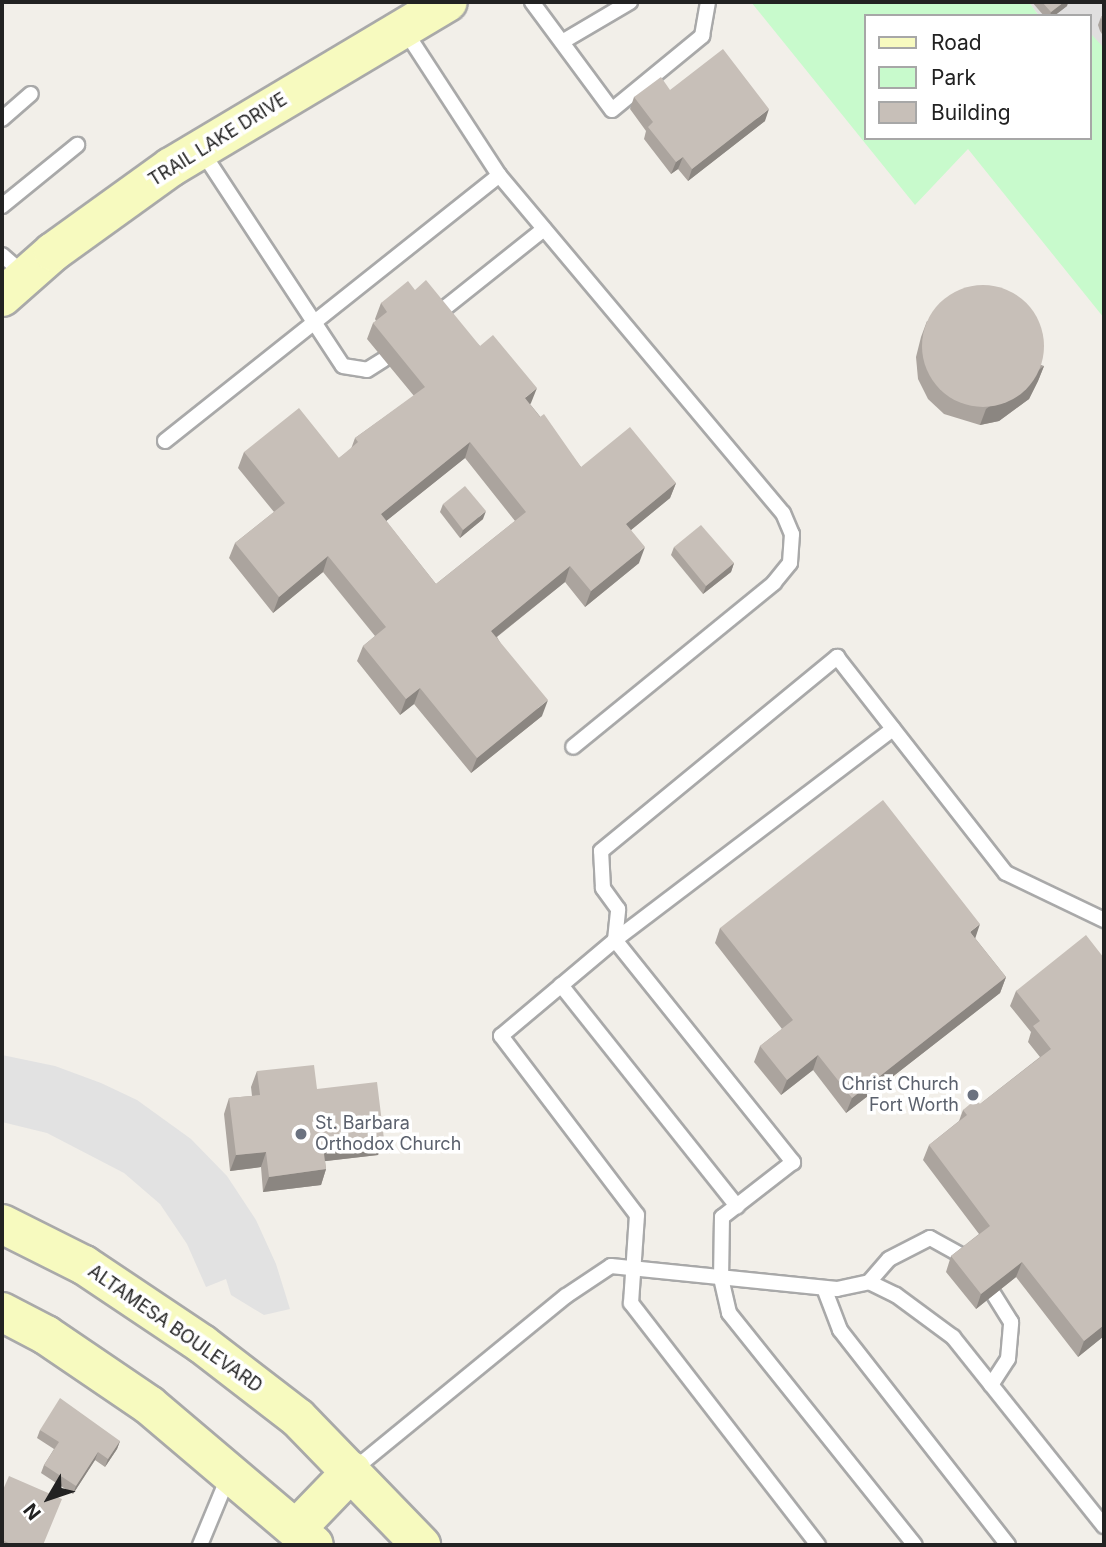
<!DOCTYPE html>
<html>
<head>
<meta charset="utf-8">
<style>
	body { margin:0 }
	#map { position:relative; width:1106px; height:1547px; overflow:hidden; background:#f2efe9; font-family:Inter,sans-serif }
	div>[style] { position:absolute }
	.residential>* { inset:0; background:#e0dfdf }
	.park>* { inset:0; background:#c8facc }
	.parking>* { inset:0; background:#e2e2e2 }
	.roads { filter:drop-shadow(2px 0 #a9a9a9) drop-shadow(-2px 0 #a9a9a9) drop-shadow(0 2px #a9a9a9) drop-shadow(0 -2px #a9a9a9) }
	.lane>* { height:14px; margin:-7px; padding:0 7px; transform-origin:7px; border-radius:7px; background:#fff }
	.secondary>* { height:38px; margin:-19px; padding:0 19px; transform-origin:19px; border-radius:19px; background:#f7fabf }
	.wall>* { inset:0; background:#aba49e }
	.shaded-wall>* { inset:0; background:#8b8681 }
	.building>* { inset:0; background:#c7bfb8 }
	.round { border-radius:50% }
	.dots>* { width:19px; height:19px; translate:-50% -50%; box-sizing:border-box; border:4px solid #fff; border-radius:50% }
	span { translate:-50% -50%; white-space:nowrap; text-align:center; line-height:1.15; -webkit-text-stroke:7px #fff; paint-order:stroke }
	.street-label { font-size:18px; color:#222 }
	.worship-label { font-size:18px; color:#5b616d }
	.right { translate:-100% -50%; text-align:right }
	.left { translate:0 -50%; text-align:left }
	.frame { position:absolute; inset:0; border:4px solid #222; pointer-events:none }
	.legend { position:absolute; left:864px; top:14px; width:228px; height:126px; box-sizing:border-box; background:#fff; border:2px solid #a7a7a7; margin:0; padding:9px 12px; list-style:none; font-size:21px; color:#222 }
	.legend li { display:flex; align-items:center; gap:14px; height:35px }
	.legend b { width:35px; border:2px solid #a7a7a7 }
	.north { position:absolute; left:14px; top:1463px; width:70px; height:70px; -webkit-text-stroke:5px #fff; paint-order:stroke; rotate:231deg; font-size:19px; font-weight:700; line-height:28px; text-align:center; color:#222 }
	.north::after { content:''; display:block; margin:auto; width:24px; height:32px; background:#222; clip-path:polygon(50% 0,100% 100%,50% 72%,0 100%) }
</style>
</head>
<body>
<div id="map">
	<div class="residential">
		<i style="clip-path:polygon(1029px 2px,1104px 2px,1104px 48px,1090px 36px,1090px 16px,1039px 16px)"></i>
	</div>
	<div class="park">
		<i style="clip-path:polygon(751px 2px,1029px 2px,1039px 16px,866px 16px,866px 138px,1090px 138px,1092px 35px,1104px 48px,1104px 318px,968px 149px,915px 205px)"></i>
	</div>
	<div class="parking">
		<i style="clip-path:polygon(2px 1055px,55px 1066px,101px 1083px,137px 1100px,191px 1139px,227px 1176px,256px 1220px,276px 1264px,290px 1309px,264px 1315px,231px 1295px,226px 1279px,206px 1287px,187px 1244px,160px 1204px,124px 1173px,47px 1133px,2px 1122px)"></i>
	</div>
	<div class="roads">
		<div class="lane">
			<i style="left:532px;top:2px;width:134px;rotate:53.5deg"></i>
			<i style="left:612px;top:110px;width:117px;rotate:-39.4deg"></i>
			<i style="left:702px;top:36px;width:35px;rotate:-80deg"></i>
			<i style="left:562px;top:42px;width:79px;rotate:-30.5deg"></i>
			<i style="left:2px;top:119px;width:38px;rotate:-41deg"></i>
			<i style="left:201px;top:150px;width:258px;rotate:56.7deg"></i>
			<i style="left:343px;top:366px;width:24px;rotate:9deg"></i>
			<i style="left:367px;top:370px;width:19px;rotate:-32deg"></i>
			<i style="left:499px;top:175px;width:441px;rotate:50deg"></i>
			<i style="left:783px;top:513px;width:23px;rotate:67deg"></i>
			<i style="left:792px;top:534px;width:29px;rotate:94deg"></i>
			<i style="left:790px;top:563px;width:26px;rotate:129deg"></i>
			<i style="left:774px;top:583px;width:259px;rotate:140.8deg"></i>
			<i style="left:2px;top:206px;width:97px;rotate:-39.1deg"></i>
			<i style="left:2px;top:255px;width:30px;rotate:41deg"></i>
			<i style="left:436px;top:315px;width:138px;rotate:-38.5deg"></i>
			<i style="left:165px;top:441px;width:427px;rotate:-38.5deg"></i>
			<i style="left:499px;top:175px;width:172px;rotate:-123.1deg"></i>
			<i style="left:893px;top:729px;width:349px;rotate:142.8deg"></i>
			<i style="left:615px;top:940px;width:285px;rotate:51.3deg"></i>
			<i style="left:793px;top:1162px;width:90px;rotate:142.2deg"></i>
			<i style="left:722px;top:1217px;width:61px;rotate:90.9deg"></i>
			<i style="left:721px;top:1278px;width:36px;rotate:77deg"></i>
			<i style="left:729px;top:1313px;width:297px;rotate:51.3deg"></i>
			<i style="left:561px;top:985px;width:283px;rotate:51.5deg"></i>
			<i style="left:869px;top:1282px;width:30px;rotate:-49deg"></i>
			<i style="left:889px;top:1259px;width:46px;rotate:-27.1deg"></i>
			<i style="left:930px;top:1238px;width:39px;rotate:29deg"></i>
			<i style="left:824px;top:1288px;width:45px;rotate:69.1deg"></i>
			<i style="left:840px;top:1330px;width:273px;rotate:52deg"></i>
			<i style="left:991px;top:1385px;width:31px;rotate:-57deg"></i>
			<i style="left:1008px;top:1359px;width:37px;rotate:-85deg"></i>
			<i style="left:1011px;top:1322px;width:32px;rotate:-122deg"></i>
			<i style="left:352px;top:1471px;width:276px;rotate:-39.3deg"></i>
			<i style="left:566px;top:1296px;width:54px;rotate:-33.7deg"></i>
			<i style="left:611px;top:1266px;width:227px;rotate:5.8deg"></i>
			<i style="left:837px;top:1289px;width:33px;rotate:-12deg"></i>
			<i style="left:869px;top:1282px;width:30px;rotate:26deg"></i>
			<i style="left:896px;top:1295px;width:71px;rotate:36.4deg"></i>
			<i style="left:953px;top:1337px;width:242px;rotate:51.4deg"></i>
			<i style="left:200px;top:1545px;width:76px;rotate:-67.5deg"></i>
			<i style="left:818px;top:1545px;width:306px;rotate:-127.7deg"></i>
			<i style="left:631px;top:1303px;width:88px;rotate:-86.1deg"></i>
			<i style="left:637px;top:1215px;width:225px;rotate:-127.2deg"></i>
			<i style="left:501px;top:1036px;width:149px;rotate:-40.1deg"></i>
			<i style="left:615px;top:940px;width:31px;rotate:-84deg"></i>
			<i style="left:618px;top:909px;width:26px;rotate:-126deg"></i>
			<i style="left:603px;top:888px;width:37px;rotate:-93deg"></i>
			<i style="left:601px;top:851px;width:306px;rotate:-39.4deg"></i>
			<i style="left:837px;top:657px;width:274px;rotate:52deg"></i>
			<i style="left:1006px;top:873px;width:109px;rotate:25.6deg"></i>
		</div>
		<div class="secondary">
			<i style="left:2px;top:297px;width:68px;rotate:-41.4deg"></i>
			<i style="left:53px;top:252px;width:145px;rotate:-35.8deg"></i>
			<i style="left:171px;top:167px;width:322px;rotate:-30.8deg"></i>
			<i style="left:2px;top:1224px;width:92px;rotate:26.6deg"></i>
			<i style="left:84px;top:1265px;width:142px;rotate:33.8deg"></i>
			<i style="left:202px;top:1344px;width:121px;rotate:37.6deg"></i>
			<i style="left:298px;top:1418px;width:177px;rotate:45.9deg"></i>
			<i style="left:2px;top:1312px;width:50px;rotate:27.6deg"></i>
			<i style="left:46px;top:1335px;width:125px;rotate:34.2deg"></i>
			<i style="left:149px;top:1405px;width:216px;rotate:40.3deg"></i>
			<i style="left:297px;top:1528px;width:79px;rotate:-46deg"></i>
		</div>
	</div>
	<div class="wall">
		<i style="clip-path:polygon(1032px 2px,1068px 2px,1067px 6px,1054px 16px,1044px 16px)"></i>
		<i style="clip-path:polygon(1104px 14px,1104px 37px,1100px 31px,1098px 25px,1101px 17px)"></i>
		<i style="clip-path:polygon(670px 90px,765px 121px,688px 181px,678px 169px,671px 174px,644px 139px,646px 131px,630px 109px,634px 97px)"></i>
		<i style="clip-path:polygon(evenodd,415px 290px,480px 346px,531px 403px,530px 404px,581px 467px,676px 483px,670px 498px,631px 530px,639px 563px,585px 607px,565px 582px,497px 637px,542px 716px,471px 773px,414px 704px,400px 715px,357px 661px,363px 646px,375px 636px,323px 572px,273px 613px,229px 558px,235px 543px,274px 512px,238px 468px,244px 452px,339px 458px,351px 449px,355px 438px,414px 396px,367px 339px,373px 323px,376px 321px,375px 319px,381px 303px,415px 290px,465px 458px,515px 521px,436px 584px,386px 521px,465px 458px)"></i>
		<i style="clip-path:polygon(927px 321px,1044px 366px,1038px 381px,1029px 399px,999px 421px,980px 425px,944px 414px,928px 399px,918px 379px,916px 357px,921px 337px)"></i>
		<i style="clip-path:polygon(443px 504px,483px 519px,460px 538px,440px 512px)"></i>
		<i style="clip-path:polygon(674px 547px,734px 563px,731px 572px,703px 594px,671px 555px)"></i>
		<i style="clip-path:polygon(720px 928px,975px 938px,1006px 977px,1000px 993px,846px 1113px,813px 1070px,781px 1095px,754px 1062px,760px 1046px,782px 1029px,715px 943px)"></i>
		<i style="clip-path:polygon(1104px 958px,1104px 1336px,1078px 1357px,1016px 1277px,976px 1309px,946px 1272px,951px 1256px,979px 1234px,923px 1160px,929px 1145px,959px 1121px,963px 1110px,980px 1104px,1040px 1057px,1028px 1042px,1031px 1032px,1010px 1006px,1016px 991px)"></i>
		<i style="clip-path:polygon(257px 1071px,317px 1089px,384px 1139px,378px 1155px,325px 1161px,326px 1169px,321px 1185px,263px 1192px,261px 1167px,230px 1171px,224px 1114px,229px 1098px,252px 1096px,251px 1087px)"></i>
		<i style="clip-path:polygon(40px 1430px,120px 1441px,117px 1449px,105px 1467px,95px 1460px,73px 1494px,41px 1473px,44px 1465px,54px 1449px,37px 1438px)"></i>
		<i style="clip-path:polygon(2px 1492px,43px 1545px,2px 1545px)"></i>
	</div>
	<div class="shaded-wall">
		<i style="clip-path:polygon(1064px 2px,1068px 2px,1067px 6px,1054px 16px,1050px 16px,1051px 12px)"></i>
		<i style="clip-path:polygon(769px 109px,765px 121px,688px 181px,692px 169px)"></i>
		<i style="clip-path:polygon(683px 157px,678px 169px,671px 174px,676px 162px)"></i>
		<i style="clip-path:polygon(1044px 366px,1038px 381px,1029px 399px,999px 421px,980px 425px,986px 409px)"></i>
		<i style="clip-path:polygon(537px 388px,531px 403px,519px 414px,525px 398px)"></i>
		<i style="clip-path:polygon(470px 442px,465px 458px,375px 530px,381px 514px)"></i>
		<i style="clip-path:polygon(676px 483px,670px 498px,620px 539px,626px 524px)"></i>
		<i style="clip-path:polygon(486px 511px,483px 519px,460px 538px,463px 530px)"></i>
		<i style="clip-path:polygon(645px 547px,639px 563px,585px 607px,591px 591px)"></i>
		<i style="clip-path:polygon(328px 556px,323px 572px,273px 613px,279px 597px)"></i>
		<i style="clip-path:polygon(734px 563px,731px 572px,703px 594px,706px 586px)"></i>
		<i style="clip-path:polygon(570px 566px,565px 582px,485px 646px,491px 631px)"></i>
		<i style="clip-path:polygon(420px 688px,414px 704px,400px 715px,406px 699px)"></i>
		<i style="clip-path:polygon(548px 700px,542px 716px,471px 773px,477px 758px)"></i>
		<i style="clip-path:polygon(980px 924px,975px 939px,970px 932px)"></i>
		<i style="clip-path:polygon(1006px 977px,1000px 993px,846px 1113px,852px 1098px)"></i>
		<i style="clip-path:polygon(818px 1055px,813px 1070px,781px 1095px,787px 1080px)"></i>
		<i style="clip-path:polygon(384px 1139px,378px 1155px,318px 1162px,323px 1146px)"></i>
		<i style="clip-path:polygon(266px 1152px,261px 1167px,230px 1171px,236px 1155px)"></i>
		<i style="clip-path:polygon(326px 1169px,321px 1185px,263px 1192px,269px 1177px)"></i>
		<i style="clip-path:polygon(1022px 1262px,1016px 1277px,976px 1309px,981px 1294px)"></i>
		<i style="clip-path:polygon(1104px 1325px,1104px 1336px,1078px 1357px,1084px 1341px)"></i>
		<i style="clip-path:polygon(120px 1441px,117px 1449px,105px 1467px,108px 1459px)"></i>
		<i style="clip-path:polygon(98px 1452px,95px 1460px,73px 1494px,76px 1486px)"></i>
	</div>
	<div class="building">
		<i style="clip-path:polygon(1042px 2px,1064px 2px,1051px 12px)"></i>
		<i style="clip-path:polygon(1104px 14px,1104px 25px,1103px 23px,1101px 17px)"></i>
		<i style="clip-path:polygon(723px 49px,769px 109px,692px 169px,683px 157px,676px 162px,648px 127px,653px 122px,634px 97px,661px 77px,670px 90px)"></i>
		<i style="clip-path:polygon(evenodd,426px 280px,480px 346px,493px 335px,537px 388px,525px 398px,540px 417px,544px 414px,581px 467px,630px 427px,676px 483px,626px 524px,645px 547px,591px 591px,570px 566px,491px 631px,548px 700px,477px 758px,420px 688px,406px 699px,363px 646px,386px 627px,328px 556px,279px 597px,235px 543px,285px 503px,244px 452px,299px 408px,339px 458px,358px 442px,355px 438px,425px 387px,373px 323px,387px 312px,381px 303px,408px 281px,415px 290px,426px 280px,470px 442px,526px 512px,436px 584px,381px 514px,470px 442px)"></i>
		<i class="round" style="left:922px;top:285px;width:122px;height:122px"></i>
		<i style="clip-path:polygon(465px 486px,486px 511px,463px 530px,443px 504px)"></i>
		<i style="clip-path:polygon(701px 525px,734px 563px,706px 586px,674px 547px)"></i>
		<i style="clip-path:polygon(883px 800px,980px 924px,970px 932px,1006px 977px,852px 1098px,818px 1055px,787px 1080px,760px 1046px,793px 1020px,720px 928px)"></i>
		<i style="clip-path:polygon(1086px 935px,1104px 958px,1104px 1325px,1084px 1341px,1022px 1262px,981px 1294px,951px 1256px,990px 1226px,929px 1145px,967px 1115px,963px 1110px,976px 1099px,980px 1104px,1051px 1049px,1033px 1026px,1040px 1021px,1016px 991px)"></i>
		<i style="clip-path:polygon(314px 1065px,317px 1089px,377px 1082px,384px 1139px,323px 1146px,326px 1169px,269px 1177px,266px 1152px,236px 1155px,229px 1098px,260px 1095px,257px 1071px)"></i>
		<i style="clip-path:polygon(60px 1398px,120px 1441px,108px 1459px,98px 1452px,76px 1486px,44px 1465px,59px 1442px,40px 1430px)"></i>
		<i style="clip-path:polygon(9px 1476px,62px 1499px,43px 1545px,13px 1545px,2px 1540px,2px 1516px,4px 1510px,2px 1509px,2px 1492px)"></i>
	</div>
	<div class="dots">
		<i style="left:973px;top:1095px;background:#6b7280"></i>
		<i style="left:301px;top:1134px;background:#6b7280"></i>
	</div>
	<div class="street-label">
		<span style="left:218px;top:140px;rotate:-32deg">TRAIL LAKE DRIVE</span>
		<span style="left:175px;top:1329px;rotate:35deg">ALTAMESA BOULEVARD</span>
	</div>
	<div class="worship-label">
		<span class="right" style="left:959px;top:1095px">Christ Church<br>Fort Worth</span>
		<span class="left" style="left:315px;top:1134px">St. Barbara<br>Orthodox Church</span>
	</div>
	<div class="frame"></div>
	<ul class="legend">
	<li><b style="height:9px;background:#f7fabf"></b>Road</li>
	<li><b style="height:19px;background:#c8facc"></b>Park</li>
	<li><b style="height:19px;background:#c7bfb8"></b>Building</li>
	</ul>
	<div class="north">N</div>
</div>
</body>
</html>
